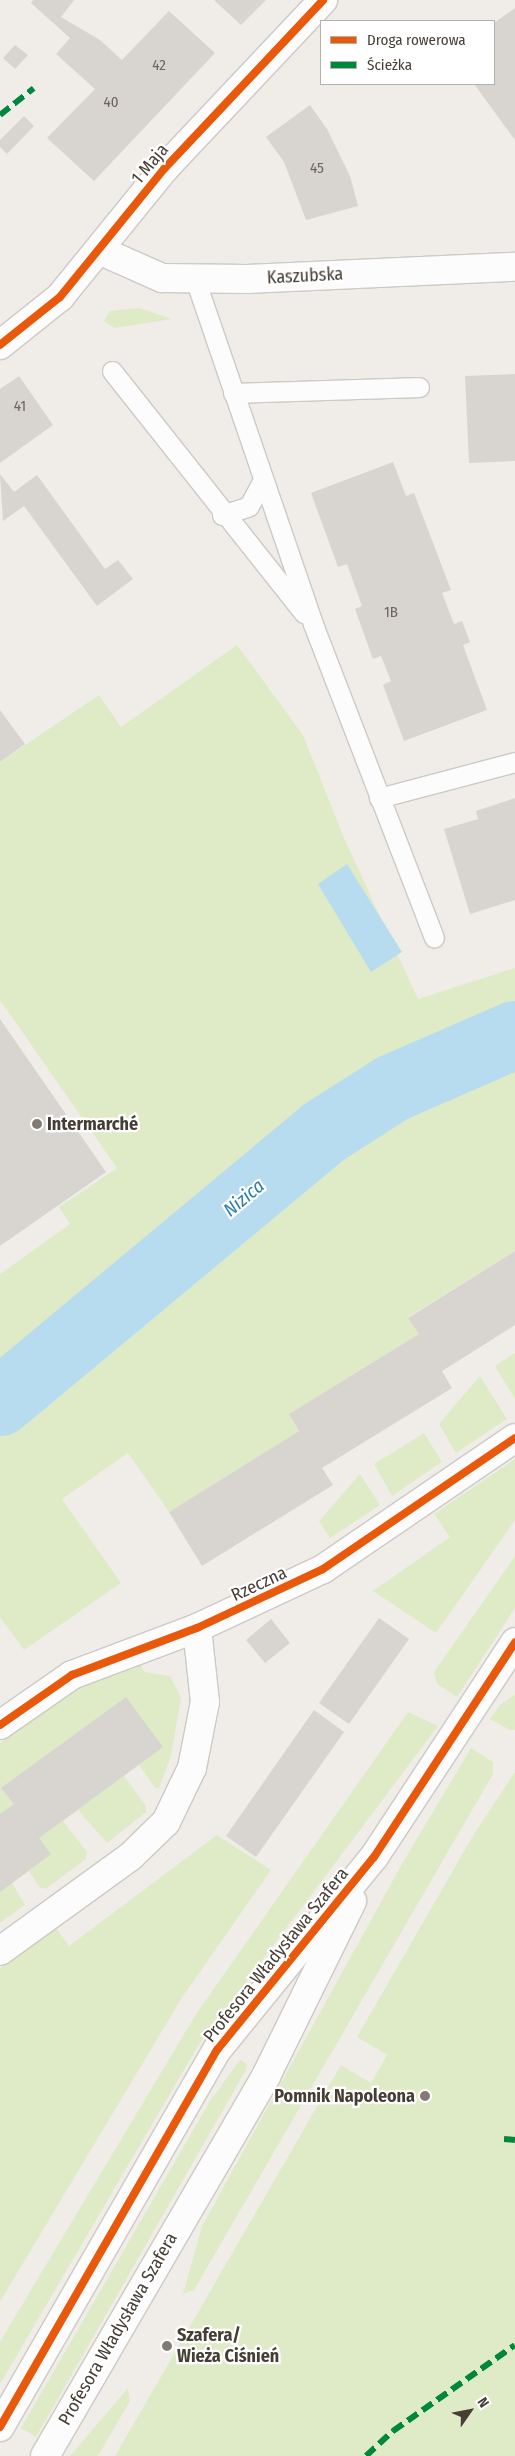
<!DOCTYPE html>
<html>
<head>
<meta charset="utf-8">
<style>
	body { margin:0 }
	#map { position:relative; width:515px; height:2456px; overflow:hidden; background:#f0ede8; font-family:"Fira Sans Condensed",sans-serif }
	div>[style] { position:absolute }
	.green>* { inset:0; background:#dfebc7 }
	.water>* { inset:0; background:#b7dcef }
	.river>* { height:68px; margin:-34px; padding:0 34px; transform-origin:34px; border-radius:34px; background:#b7dcef }
	.building>* { inset:0; background:#d8d4cf }
	.roads { filter:drop-shadow(1px 0 #cdc9c4) drop-shadow(-1px 0 #cdc9c4) drop-shadow(0 1px #cdc9c4) drop-shadow(0 -1px #cdc9c4) }
	.service>* { height:19px; margin:-9.5px; padding:0 9.5px; transform-origin:9.5px; border-radius:9.5px; background:#fdfcfc }
	.minor>* { height:28px; margin:-14px; padding:0 14px; transform-origin:14px; border-radius:14px; background:#fdfcfc }
	.quiet>* { height:6px; margin-top:-3px; transform-origin:0; background:repeating-linear-gradient(90deg,#00873e 0 12px,transparent 0 18px) }
	.cycleway>* { height:8px; margin:-4px; padding:0 4px; transform-origin:4px; border-radius:4px; background:#e8590c }
	.dots>* { width:14px; height:14px; translate:-50% -50%; box-sizing:border-box; border:2px solid #fff; border-radius:50% }
	span { translate:-50% -50%; white-space:nowrap; text-align:center; line-height:1.15; -webkit-text-stroke:4.5px #fff; paint-order:stroke }
	.number-label { font-size:15px; color:#6c655d }
	.number-label span { -webkit-text-stroke-width:0 }
	.street-label { font-size:18px; color:#463e35 }
	.poi-label { font-size:18px; color:#463e35; font-weight:700 }
	.left { translate:0 -50%; text-align:left }
	.right { translate:-100% -50%; text-align:right }
	.water-label { font-size:19px; color:#2a7dad; font-style:italic }
	.legend { position:absolute; left:320px; top:20px; width:175px; height:65px; box-sizing:border-box; background:#fff; border:1px solid #b5b2ae; margin:0; padding:6px 9px; list-style:none; font-size:15px; color:#463e35 }
	.legend li { display:flex; align-items:center; gap:10px; height:25px }
	.legend b { width:25px; border:1px solid #b5b2ae }
	.north { position:absolute; left:445px; top:2386px; width:50px; height:50px; -webkit-text-stroke:4px #fff; paint-order:stroke; rotate:57deg; font-size:14px; font-weight:700; line-height:20px; text-align:center; color:#463e35 }
	.north::after { content:''; display:block; margin:auto; width:18px; height:22px; background:#463e35; clip-path:polygon(50% 0,100% 100%,50% 72%,0 100%) }
</style>
</head>
<body>
<div id="map">
	<div class="green">
		<i style="clip-path:polygon(139px 308px,172px 319px,114px 328px,104px 321px,110px 311px)"></i>
		<i style="clip-path:polygon(237px 645px,303px 735px,344px 838px,418px 999px,515px 968px,515px 1017px,397px 1060px,336px 1098px,0 1384px,0 1274px,70px 1224px,59px 1207px,117px 1168px,0 1000px,0 762px,99px 695px,121px 727px)"></i>
		<i style="clip-path:polygon(515px 1047px,515px 1251px,408px 1317px,419px 1334px,289px 1414px,299px 1431px,169px 1512px,128px 1453px,62px 1499px,121px 1583px,24px 1650px,0 1617px,0 1417px,363px 1119px,444px 1076px)"></i>
		<i style="clip-path:polygon(515px 1353px,515px 1399px,495px 1366px)"></i>
		<i style="clip-path:polygon(480px 1376px,507px 1419px,456px 1453px,439px 1424px)"></i>
		<i style="clip-path:polygon(424px 1433px,442px 1462px,392px 1496px,374px 1464px)"></i>
		<i style="clip-path:polygon(515px 1459px,515px 1520px,436px 1633px,373px 1591px,450px 1537px,434px 1514px)"></i>
		<i style="clip-path:polygon(360px 1474px,380px 1505px,330px 1538px,319px 1521px)"></i>
		<i style="clip-path:polygon(515px 1556px,515px 1608px,457px 1697px,437px 1684px,434px 1672px)"></i>
		<i style="clip-path:polygon(141px 1664px,144px 1672px,170px 1676px,181px 1698px,171px 1756px,159px 1788px,155px 1788px,139px 1765px,124px 1776px,146px 1806px,146px 1812px,107px 1843px,78px 1810px,63px 1821px,87px 1852px,86px 1859px,46px 1889px,39px 1887px,29px 1871px,12px 1883px,25px 1905px,0 1923px,0 1743px,84px 1684px)"></i>
		<i style="clip-path:polygon(515px 1694px,515px 1730px,510px 1730px,490px 1719px,500px 1705px)"></i>
		<i style="clip-path:polygon(408px 1712px,438px 1726px,198px 2046px,0 2384px,0 2342px,196px 2014px)"></i>
		<i style="clip-path:polygon(471px 1748px,493px 1762px,493px 1774px,194px 2290px,183px 2294px,202px 2226px,402px 1864px)"></i>
		<i style="clip-path:polygon(515px 1772px,515px 2456px,115px 2456px,341px 2065px,371px 2083px,387px 2055px,357px 2037px,474px 1834px)"></i>
		<i style="clip-path:polygon(217px 1835px,271px 1870px,181px 1999px,0 2302px,0 1968px,55px 1927px,69px 1946px)"></i>
		<i style="clip-path:polygon(240px 2060px,247px 2064px,246px 2070px,36px 2437px,21px 2428px,210px 2101px)"></i>
		<i style="clip-path:polygon(128px 2388px,130px 2401px,98px 2456px,70px 2456px)"></i>
	</div>
	<div class="water">
		<i style="clip-path:polygon(347px 864px,402px 952px,371px 972px,318px 884px)"></i>
	</div>
	<div class="river">
		<i style="left:0;top:1402px;width:422px;rotate:-39.8deg"></i>
		<i style="left:324px;top:1132px;width:82px;rotate:-32.5deg"></i>
		<i style="left:393px;top:1088px;width:133px;rotate:-23.5deg"></i>
	</div>
	<div class="building">
		<i style="clip-path:polygon(33px 0,74px 0,61px 17px,100px 40px,122px 60px,169px 11px,215px 53px,94px 181px,47px 138px,95px 89px,56px 54px,70px 38px,31px 3px)"></i>
		<i style="clip-path:polygon(214px 0,266px 0,241px 25px)"></i>
		<i style="clip-path:polygon(515px 8px,515px 140px,474px 84px,494px 84px,494px 23px)"></i>
		<i style="clip-path:polygon(15px 45px,28px 55px,15px 69px,3px 58px)"></i>
		<i style="clip-path:polygon(310px 105px,327px 129px,350px 176px,358px 206px,306px 220px,284px 162px,266px 137px)"></i>
		<i style="clip-path:polygon(24px 116px,34px 126px,7px 154px,0 147px,0 140px)"></i>
		<i style="clip-path:polygon(515px 374px,515px 461px,469px 463px,465px 376px)"></i>
		<i style="clip-path:polygon(19px 376px,53px 425px,0 463px,0 389px)"></i>
		<i style="clip-path:polygon(393px 462px,406px 496px,414px 493px,451px 590px,442px 593px,454px 624px,462px 621px,470px 642px,463px 645px,487px 710px,404px 741px,383px 685px,391px 681px,381px 656px,373px 659px,355px 609px,362px 606px,347px 564px,338px 567px,311px 493px)"></i>
		<i style="clip-path:polygon(0 474px,14px 492px,37px 475px,105px 569px,118px 560px,133px 579px,97px 606px,24px 506px,3px 521px)"></i>
		<i style="clip-path:polygon(0 710px,25px 744px,0 762px)"></i>
		<i style="clip-path:polygon(515px 798px,515px 900px,470px 914px,444px 829px,478px 819px,476px 811px)"></i>
		<i style="clip-path:polygon(0 1019px,106px 1172px,0 1246px)"></i>
		<i style="clip-path:polygon(515px 1251px,515px 1325px,442px 1371px,452px 1388px,322px 1468px,333px 1485px,202px 1566px,169px 1512px,299px 1431px,289px 1414px,419px 1334px,408px 1318px)"></i>
		<i style="clip-path:polygon(379px 1618px,409px 1639px,349px 1724px,319px 1703px)"></i>
		<i style="clip-path:polygon(271px 1619px,290px 1643px,265px 1663px,246px 1640px)"></i>
		<i style="clip-path:polygon(126px 1697px,163px 1747px,39px 1838px,51px 1854px,0 1892px,0 1814px,14px 1804px,1px 1788px)"></i>
		<i style="clip-path:polygon(314px 1710px,344px 1732px,256px 1857px,226px 1836px)"></i>
	</div>
	<div class="roads">
		<div class="service">
			<i style="left:195px;top:279px;width:365px;rotate:71.1deg"></i>
			<i style="left:313px;top:624px;width:336px;rotate:68.9deg"></i>
			<i style="left:112px;top:371px;width:309px;rotate:51.6deg"></i>
			<i style="left:233px;top:393px;width:186px;rotate:-1.8deg"></i>
			<i style="left:222px;top:515px;width:28px;rotate:-18deg"></i>
			<i style="left:249px;top:506px;width:27px;rotate:-62deg"></i>
			<i style="left:379px;top:798px;width:141px;rotate:-14.8deg"></i>
		</div>
		<div class="minor">
			<i style="left:101px;top:251px;width:67px;rotate:23.9deg"></i>
			<i style="left:162px;top:278px;width:85px;rotate:0.7deg"></i>
			<i style="left:247px;top:279px;width:268px;rotate:-2.6deg"></i>
			<i style="left:0;top:345px;width:77px;rotate:-38.7deg"></i>
			<i style="left:60px;top:297px;width:165px;rotate:-50.9deg"></i>
			<i style="left:164px;top:169px;width:232px;rotate:-46.7deg"></i>
			<i style="left:0;top:1725px;width:88px;rotate:-34.8deg"></i>
			<i style="left:72px;top:1675px;width:134px;rotate:-20.6deg"></i>
			<i style="left:197px;top:1628px;width:139px;rotate:-25.1deg"></i>
			<i style="left:323px;top:1569px;width:232px;rotate:-34.3deg"></i>
			<i style="left:0;top:1951px;width:160px;rotate:-35.9deg"></i>
			<i style="left:130px;top:1857px;width:50px;rotate:-44.2deg"></i>
			<i style="left:166px;top:1822px;width:60px;rotate:-64.3deg"></i>
			<i style="left:192px;top:1768px;width:67px;rotate:-78.9deg"></i>
			<i style="left:205px;top:1702px;width:74px;rotate:-96.2deg"></i>
			<i style="left:0;top:2427px;width:435px;rotate:-60.1deg"></i>
			<i style="left:217px;top:2050px;width:249px;rotate:-50.9deg"></i>
			<i style="left:374px;top:1857px;width:257px;rotate:-56.7deg"></i>
			<i style="left:45px;top:2456px;width:440px;rotate:-59.8deg"></i>
			<i style="left:266px;top:2076px;width:195px;rotate:-63.8deg"></i>
		</div>
	</div>
	<div class="quiet">
		<i style="left:0;top:115px;width:43px;rotate:-38.5deg"></i>
		<i style="left:504px;top:2139px;width:11px;rotate:5deg"></i>
		<i style="left:366px;top:2456px;width:37px;rotate:-43deg"></i>
		<i style="left:393px;top:2431px;width:149px;rotate:-35.2deg"></i>
	</div>
	<div class="cycleway">
		<i style="left:0;top:345px;width:77px;rotate:-38.7deg"></i>
		<i style="left:60px;top:297px;width:165px;rotate:-50.9deg"></i>
		<i style="left:164px;top:169px;width:232px;rotate:-46.7deg"></i>
		<i style="left:0;top:1725px;width:88px;rotate:-34.8deg"></i>
		<i style="left:72px;top:1675px;width:134px;rotate:-20.6deg"></i>
		<i style="left:197px;top:1628px;width:139px;rotate:-25.1deg"></i>
		<i style="left:323px;top:1569px;width:232px;rotate:-34.3deg"></i>
		<i style="left:0;top:2427px;width:435px;rotate:-60.1deg"></i>
		<i style="left:217px;top:2050px;width:249px;rotate:-50.9deg"></i>
		<i style="left:374px;top:1857px;width:257px;rotate:-56.7deg"></i>
	</div>
	<div class="dots">
		<i style="left:37px;top:1124px;background:#827b74"></i>
		<i style="left:425px;top:2096px;background:#827b74"></i>
		<i style="left:167px;top:2346px;background:#827b74"></i>
	</div>
	<div class="number-label">
		<span style="left:159px;top:66px">42</span>
		<span style="left:111px;top:103px">40</span>
		<span style="left:317px;top:169px">45</span>
		<span style="left:20px;top:407px">41</span>
		<span style="left:391px;top:613px">1B</span>
	</div>
	<div class="street-label">
		<span style="left:150px;top:164px;rotate:-50deg">1 Maja</span>
		<span style="left:305px;top:276px;rotate:-3deg">Kaszubska</span>
		<span style="left:259px;top:1584px;rotate:-25deg">Rzeczna</span>
		<span style="left:276px;top:1955px;rotate:-51deg">Profesora Władysława Szafera</span>
		<span style="left:118px;top:2329px;rotate:-60deg">Profesora Władysława Szafera</span>
	</div>
	<div class="poi-label">
		<span class="left" style="left:47px;top:1124px">Intermarché</span>
		<span class="right" style="left:415px;top:2096px">Pomnik Napoleona</span>
		<span class="left" style="left:177px;top:2346px">Szafera/<br>Wieża Ciśnień</span>
	</div>
	<div class="water-label">
		<span style="left:244px;top:1198px;rotate:-40deg">Nizica</span>
	</div>
	<ul class="legend">
	<li><b style="height:6px;background:#e8590c"></b>Droga rowerowa</li>
	<li><b style="height:6px;background:#00873e"></b>Ścieżka</li>
	</ul>
	<div class="north">N</div>
</div>
</body>
</html>
